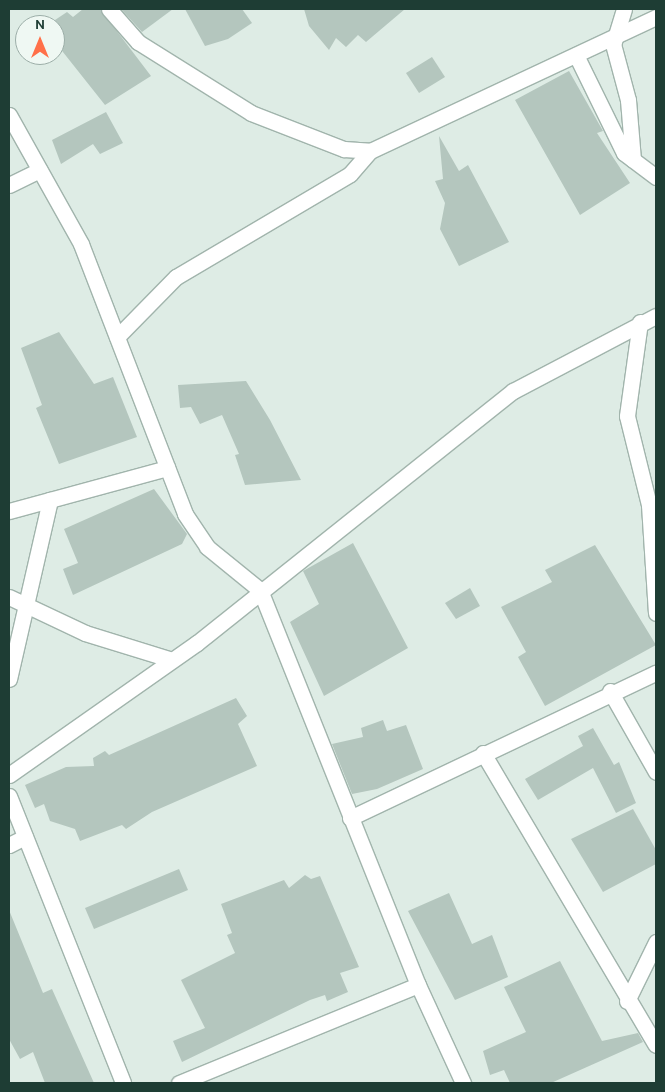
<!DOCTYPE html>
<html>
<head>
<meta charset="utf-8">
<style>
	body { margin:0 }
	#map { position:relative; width:665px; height:1092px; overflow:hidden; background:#deece5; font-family:Overpass,sans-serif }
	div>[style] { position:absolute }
	.building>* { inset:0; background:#b4c6be }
	.roads { filter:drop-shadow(1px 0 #a1b4ac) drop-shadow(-1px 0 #a1b4ac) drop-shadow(0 1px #a1b4ac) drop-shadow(0 -1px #a1b4ac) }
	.minor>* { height:15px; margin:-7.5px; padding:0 7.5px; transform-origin:7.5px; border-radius:7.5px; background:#fff }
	span { translate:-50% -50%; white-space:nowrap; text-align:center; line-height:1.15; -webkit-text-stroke:5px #eff8f3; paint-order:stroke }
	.frame { position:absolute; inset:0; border:10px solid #1e3d34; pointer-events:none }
	.north { position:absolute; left:15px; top:15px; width:50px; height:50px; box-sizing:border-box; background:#eff8f3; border:1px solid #9bada7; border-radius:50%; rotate:0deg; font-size:14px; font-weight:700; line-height:20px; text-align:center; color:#1e3d34 }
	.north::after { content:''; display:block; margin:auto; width:18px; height:22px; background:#ff7049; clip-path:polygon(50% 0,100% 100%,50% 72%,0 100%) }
</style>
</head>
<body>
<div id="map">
	<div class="building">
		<i style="clip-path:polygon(83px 9px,100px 9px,151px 76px,105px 105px,55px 42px,55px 20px,67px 12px,73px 17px)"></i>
		<i style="clip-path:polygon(121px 9px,173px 9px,142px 32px)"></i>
		<i style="clip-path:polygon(185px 9px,242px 9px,252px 23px,228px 39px,205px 46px)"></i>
		<i style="clip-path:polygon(304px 9px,405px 9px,366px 42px,358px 35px,346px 47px,336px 38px,329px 50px,309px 26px)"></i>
		<i style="clip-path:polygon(432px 57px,445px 77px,419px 93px,406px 73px)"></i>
		<i style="clip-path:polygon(569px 71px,603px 131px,597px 133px,630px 183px,580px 215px,515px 100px)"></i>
		<i style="clip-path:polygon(106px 112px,123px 143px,100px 154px,93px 144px,61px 164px,52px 140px)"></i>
		<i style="clip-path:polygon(439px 136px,459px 171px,468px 165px,509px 242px,459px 266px,440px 229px,445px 203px,435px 181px,443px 179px)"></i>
		<i style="clip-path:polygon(59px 332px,94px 384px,113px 377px,137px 437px,59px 464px,36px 408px,42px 405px,21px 348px)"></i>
		<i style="clip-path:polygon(246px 381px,270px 420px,301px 480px,245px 485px,235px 455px,239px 454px,222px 415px,200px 424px,191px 407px,180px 408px,178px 385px)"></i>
		<i style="clip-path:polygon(154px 489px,187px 534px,182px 544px,73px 595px,63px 569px,78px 563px,64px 529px)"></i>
		<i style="clip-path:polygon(353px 543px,408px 648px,324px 696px,290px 622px,319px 604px,303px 571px)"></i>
		<i style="clip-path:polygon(595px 545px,656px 645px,545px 706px,518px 657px,526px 652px,501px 607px,552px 582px,545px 570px)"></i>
		<i style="clip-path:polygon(470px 588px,480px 606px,456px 619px,445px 603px)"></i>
		<i style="clip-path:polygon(236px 698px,247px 716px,238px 724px,257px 766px,152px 812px,126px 829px,122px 825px,80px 841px,75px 829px,50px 821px,44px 804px,35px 808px,25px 785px,66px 767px,94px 766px,93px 758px,105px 751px,109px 755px)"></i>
		<i style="clip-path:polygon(383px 720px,387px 731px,406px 725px,423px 769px,377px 789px,352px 794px,332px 744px,363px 737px,361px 728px)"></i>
		<i style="clip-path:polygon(593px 728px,614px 765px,619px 762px,636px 803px,616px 813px,593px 768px,538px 800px,525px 779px,583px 746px,578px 736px)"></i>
		<i style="clip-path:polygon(633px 809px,656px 850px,656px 864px,603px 892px,571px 839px)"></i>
		<i style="clip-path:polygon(179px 869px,188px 890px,94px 929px,85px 908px)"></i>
		<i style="clip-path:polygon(305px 875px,311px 879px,320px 876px,359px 967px,340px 973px,348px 992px,327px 1001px,325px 995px,310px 1000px,182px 1062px,173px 1041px,205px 1028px,181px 980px,235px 953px,227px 935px,232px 933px,221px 904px,284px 880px,289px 888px)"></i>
		<i style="clip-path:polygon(449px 893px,472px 944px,492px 935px,508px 977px,455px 1000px,408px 911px)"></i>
		<i style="clip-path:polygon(9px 910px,43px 993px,52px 989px,94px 1083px,45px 1083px,33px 1052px,20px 1059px,9px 1039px)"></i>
		<i style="clip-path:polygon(560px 961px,602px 1041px,638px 1033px,643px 1042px,551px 1083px,510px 1083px,504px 1070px,490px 1075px,483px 1051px,526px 1032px,504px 987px)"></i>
	</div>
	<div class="roads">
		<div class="minor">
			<i style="left:109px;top:9px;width:44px;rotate:48.7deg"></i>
			<i style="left:138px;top:42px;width:133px;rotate:32.1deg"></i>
			<i style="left:251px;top:113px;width:100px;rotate:21.2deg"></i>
			<i style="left:344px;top:149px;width:26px;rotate:4deg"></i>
			<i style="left:624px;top:9px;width:37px;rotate:107deg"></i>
			<i style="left:613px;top:44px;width:58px;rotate:75deg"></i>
			<i style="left:628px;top:100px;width:60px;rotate:85.2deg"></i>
			<i style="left:576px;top:55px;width:109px;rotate:63.9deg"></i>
			<i style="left:624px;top:153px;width:40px;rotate:37deg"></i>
			<i style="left:9px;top:115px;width:148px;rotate:60.8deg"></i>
			<i style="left:81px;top:244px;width:289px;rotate:68.9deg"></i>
			<i style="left:185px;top:514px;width:40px;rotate:56deg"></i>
			<i style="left:207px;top:547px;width:68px;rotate:39.1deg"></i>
			<i style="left:260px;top:590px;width:425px;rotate:68.2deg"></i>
			<i style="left:418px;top:985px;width:108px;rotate:65.3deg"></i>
			<i style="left:9px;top:185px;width:34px;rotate:-26deg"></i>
			<i style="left:640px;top:322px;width:95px;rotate:97.9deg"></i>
			<i style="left:627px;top:416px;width:92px;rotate:76.1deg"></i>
			<i style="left:649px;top:505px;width:108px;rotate:86.3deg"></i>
			<i style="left:117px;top:337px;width:84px;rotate:-45.5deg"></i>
			<i style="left:176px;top:277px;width:202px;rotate:-30.6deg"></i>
			<i style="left:350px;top:174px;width:30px;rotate:-49deg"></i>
			<i style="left:370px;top:151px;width:316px;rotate:-25.1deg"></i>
			<i style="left:9px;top:511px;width:164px;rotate:-15.2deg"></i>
			<i style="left:9px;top:597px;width:84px;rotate:25.3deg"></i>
			<i style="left:85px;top:633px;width:91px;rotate:17.2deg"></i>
			<i style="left:9px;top:679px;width:184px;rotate:-77.1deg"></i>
			<i style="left:610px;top:691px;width:93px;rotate:60.4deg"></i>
			<i style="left:483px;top:753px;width:339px;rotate:59.4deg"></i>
			<i style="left:9px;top:775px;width:230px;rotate:-35.1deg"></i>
			<i style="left:197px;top:643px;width:404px;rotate:-38.6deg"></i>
			<i style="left:513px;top:391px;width:161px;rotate:-27.7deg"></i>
			<i style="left:9px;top:796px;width:309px;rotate:68.3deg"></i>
			<i style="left:350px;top:818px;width:339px;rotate:-25.4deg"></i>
			<i style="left:9px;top:845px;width:18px;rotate:-27deg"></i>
			<i style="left:627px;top:1001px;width:66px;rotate:-63.8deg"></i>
			<i style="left:179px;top:1083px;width:258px;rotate:-22.3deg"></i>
		</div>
	</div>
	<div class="frame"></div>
	<div class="north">N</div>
</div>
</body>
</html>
